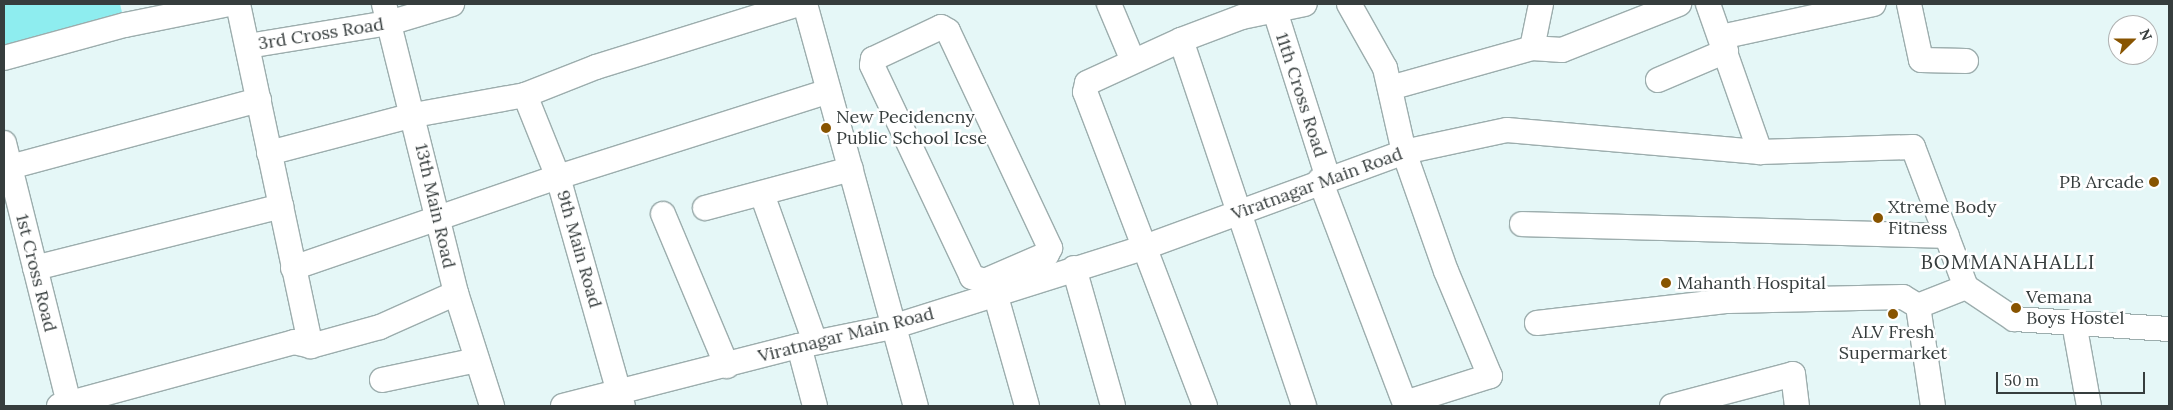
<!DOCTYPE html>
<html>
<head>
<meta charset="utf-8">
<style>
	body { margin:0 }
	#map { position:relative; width:2173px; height:410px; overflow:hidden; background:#e5f7f7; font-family:Lora,serif }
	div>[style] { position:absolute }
	.green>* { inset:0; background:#8eedef }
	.roads { filter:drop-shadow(1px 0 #9cadad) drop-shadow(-1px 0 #9cadad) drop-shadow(0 1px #9cadad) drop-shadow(0 -1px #9cadad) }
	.minor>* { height:24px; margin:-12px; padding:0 12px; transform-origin:12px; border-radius:12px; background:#fff }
	.dots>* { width:14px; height:14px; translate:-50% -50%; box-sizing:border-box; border:2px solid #fff; border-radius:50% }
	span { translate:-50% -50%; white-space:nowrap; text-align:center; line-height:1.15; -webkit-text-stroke:5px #fff; paint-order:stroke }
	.street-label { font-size:18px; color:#363d3d }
	.poi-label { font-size:18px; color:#363d3d }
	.left { translate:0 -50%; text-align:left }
	.right { translate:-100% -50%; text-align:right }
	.quarter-label { font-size:20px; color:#363d3d; letter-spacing:1px }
	.frame { position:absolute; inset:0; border:5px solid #363d3d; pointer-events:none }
	.north { position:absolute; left:2108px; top:15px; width:50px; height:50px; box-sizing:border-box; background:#fff; border:1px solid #afb1b1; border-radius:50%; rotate:68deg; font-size:14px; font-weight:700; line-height:20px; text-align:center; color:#363d3d }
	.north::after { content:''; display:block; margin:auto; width:18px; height:22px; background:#885400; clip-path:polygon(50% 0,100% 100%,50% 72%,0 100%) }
	.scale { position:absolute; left:1996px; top:372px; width:149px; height:22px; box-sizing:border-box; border:2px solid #363d3d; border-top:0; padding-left:6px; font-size:15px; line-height:18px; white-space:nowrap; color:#363d3d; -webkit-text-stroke:4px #fff; paint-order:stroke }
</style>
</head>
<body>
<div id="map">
	<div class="green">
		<i style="clip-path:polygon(4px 4px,120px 4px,125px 25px,4px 55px)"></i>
	</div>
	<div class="roads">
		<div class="minor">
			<i style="left:238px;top:4px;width:350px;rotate:78deg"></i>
			<i style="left:384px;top:4px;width:298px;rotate:76deg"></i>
			<i style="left:456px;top:293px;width:119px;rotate:72.3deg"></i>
			<i style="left:805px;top:4px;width:417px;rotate:74.6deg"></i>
			<i style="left:1109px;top:4px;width:62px;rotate:67.2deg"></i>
			<i style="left:1349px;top:4px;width:73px;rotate:60.6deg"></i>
			<i style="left:1385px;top:68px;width:86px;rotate:77.3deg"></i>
			<i style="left:1404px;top:152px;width:126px;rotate:70.6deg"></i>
			<i style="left:1446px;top:271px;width:114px;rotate:67.3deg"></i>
			<i style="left:1490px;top:376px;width:89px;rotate:162.4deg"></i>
			<i style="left:1708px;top:4px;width:157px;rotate:70.6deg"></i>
			<i style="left:1909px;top:4px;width:57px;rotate:77.9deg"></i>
			<i style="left:1921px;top:60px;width:45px;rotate:1.3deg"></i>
			<i style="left:1275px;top:11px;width:175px;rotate:72.4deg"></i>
			<i style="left:941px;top:27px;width:8px;rotate:30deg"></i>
			<i style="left:948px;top:31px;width:240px;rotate:64.8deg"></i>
			<i style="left:1050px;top:248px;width:7px;rotate:117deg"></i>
			<i style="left:1047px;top:254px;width:68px;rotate:156.5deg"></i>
			<i style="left:985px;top:281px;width:14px;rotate:-163deg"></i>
			<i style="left:972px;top:277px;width:234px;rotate:-115.3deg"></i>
			<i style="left:872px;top:65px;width:6px;rotate:-81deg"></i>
			<i style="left:873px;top:59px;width:75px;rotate:-25.2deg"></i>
			<i style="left:1721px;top:37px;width:156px;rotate:-12.2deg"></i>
			<i style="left:1181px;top:40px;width:386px;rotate:71.4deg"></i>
			<i style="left:248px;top:46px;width:143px;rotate:-9.3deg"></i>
			<i style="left:389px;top:23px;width:66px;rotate:-16.8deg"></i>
			<i style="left:1532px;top:48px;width:45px;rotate:-78.4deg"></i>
			<i style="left:4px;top:58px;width:125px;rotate:-15.3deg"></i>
			<i style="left:125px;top:25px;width:106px;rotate:-11.4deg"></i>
			<i style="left:1658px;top:80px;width:74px;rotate:-23.1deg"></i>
			<i style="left:1390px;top:88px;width:148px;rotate:-15.7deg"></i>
			<i style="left:1532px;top:48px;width:30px;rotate:4deg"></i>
			<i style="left:1562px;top:50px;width:126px;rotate:-21.5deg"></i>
			<i style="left:525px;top:95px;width:88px;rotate:68.1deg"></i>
			<i style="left:558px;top:177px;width:238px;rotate:74.2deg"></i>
			<i style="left:4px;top:143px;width:268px;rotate:76deg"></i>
			<i style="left:269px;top:153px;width:150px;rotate:-14.7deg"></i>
			<i style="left:414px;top:115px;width:113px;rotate:-10.2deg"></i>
			<i style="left:525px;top:95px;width:76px;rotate:-21.5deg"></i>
			<i style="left:596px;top:67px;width:212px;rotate:-17.3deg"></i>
			<i style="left:10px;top:167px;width:258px;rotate:-15.1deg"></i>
			<i style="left:1320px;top:180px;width:242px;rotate:69.2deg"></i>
			<i style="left:762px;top:194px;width:157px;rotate:70.3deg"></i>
			<i style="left:705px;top:208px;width:151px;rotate:-15deg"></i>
			<i style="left:663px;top:214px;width:165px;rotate:67.2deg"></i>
			<i style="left:1522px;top:224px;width:425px;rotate:1.6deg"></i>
			<i style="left:35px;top:268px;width:254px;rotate:-14.1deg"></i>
			<i style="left:293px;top:268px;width:280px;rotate:-19deg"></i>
			<i style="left:558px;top:177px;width:284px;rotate:-17.6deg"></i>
			<i style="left:1074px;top:268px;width:143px;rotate:74.2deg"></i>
			<i style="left:995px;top:293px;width:117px;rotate:74.2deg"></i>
			<i style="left:1918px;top:306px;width:101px;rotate:81.5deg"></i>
			<i style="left:1918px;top:306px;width:52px;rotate:-21.6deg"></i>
			<i style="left:1537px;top:323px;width:192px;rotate:-6.6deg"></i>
			<i style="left:1728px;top:301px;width:175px;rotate:-1.3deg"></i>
			<i style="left:1903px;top:297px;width:17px;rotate:31deg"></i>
			<i style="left:2074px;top:323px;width:84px;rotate:79.8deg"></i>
			<i style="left:799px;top:346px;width:62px;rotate:75.1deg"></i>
			<i style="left:382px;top:380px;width:97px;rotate:-11.9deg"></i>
			<i style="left:59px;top:406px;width:244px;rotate:-15.2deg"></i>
			<i style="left:294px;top:342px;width:17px;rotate:13deg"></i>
			<i style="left:311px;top:346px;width:72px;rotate:-15.4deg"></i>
			<i style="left:380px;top:327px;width:83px;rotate:-24.1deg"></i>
			<i style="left:563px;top:406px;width:244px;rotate:-14.3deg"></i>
			<i style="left:799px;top:346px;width:95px;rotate:-11.5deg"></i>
			<i style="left:892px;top:327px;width:265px;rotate:-17.5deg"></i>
			<i style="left:1145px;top:247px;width:276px;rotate:-20.1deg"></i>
			<i style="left:1404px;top:152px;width:105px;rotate:-12.1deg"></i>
			<i style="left:1507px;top:130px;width:254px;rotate:5deg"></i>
			<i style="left:1760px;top:152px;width:153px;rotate:-1.9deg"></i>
			<i style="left:1913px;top:147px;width:150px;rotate:69.3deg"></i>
			<i style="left:1966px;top:287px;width:58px;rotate:33.7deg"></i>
			<i style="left:2014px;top:319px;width:155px;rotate:3.7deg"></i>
			<i style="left:1205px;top:406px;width:336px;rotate:-110.9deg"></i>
			<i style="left:1085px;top:92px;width:9px;rotate:-77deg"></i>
			<i style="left:1087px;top:83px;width:103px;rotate:-24.6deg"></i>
			<i style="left:1181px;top:40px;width:65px;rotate:-20.7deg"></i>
			<i style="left:1242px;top:17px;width:64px;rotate:-11.7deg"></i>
			<i style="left:1672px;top:406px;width:125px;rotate:-14.8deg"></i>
			<i style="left:1793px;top:374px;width:32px;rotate:83deg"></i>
		</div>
	</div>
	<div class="dots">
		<i style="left:826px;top:128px;background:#885400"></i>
		<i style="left:2154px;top:182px;background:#885400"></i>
		<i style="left:1878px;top:218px;background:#885400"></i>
		<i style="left:1666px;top:283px;background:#885400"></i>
		<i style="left:2016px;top:308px;background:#885400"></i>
		<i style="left:1893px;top:314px;background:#885400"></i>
	</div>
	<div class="street-label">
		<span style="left:321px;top:34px;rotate:-9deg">3rd Cross Road</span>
		<span style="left:1301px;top:95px;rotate:72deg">11th Cross Road</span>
		<span style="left:1317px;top:184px;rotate:-20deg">Viratnagar Main Road</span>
		<span style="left:435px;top:206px;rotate:77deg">13th Main Road</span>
		<span style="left:579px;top:249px;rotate:74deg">9th Main Road</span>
		<span style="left:36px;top:273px;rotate:76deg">1st Cross Road</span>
		<span style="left:846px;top:335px;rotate:-14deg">Viratnagar Main Road</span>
	</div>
	<div class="poi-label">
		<span class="left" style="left:836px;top:128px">New Pecidencny<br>Public School Icse</span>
		<span class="right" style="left:2144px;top:182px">PB Arcade</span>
		<span class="left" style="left:1888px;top:218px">Xtreme Body<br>Fitness</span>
		<span class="left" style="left:1677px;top:283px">Mahanth Hospital</span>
		<span class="left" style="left:2026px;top:308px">Vemana<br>Boys Hostel</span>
		<span style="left:1893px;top:343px">ALV Fresh<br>Supermarket</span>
	</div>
	<div class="quarter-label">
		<span style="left:2008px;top:261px">BOMMANAHALLI</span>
	</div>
	<div class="frame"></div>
	<div class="north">N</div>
	<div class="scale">50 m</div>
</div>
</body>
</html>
